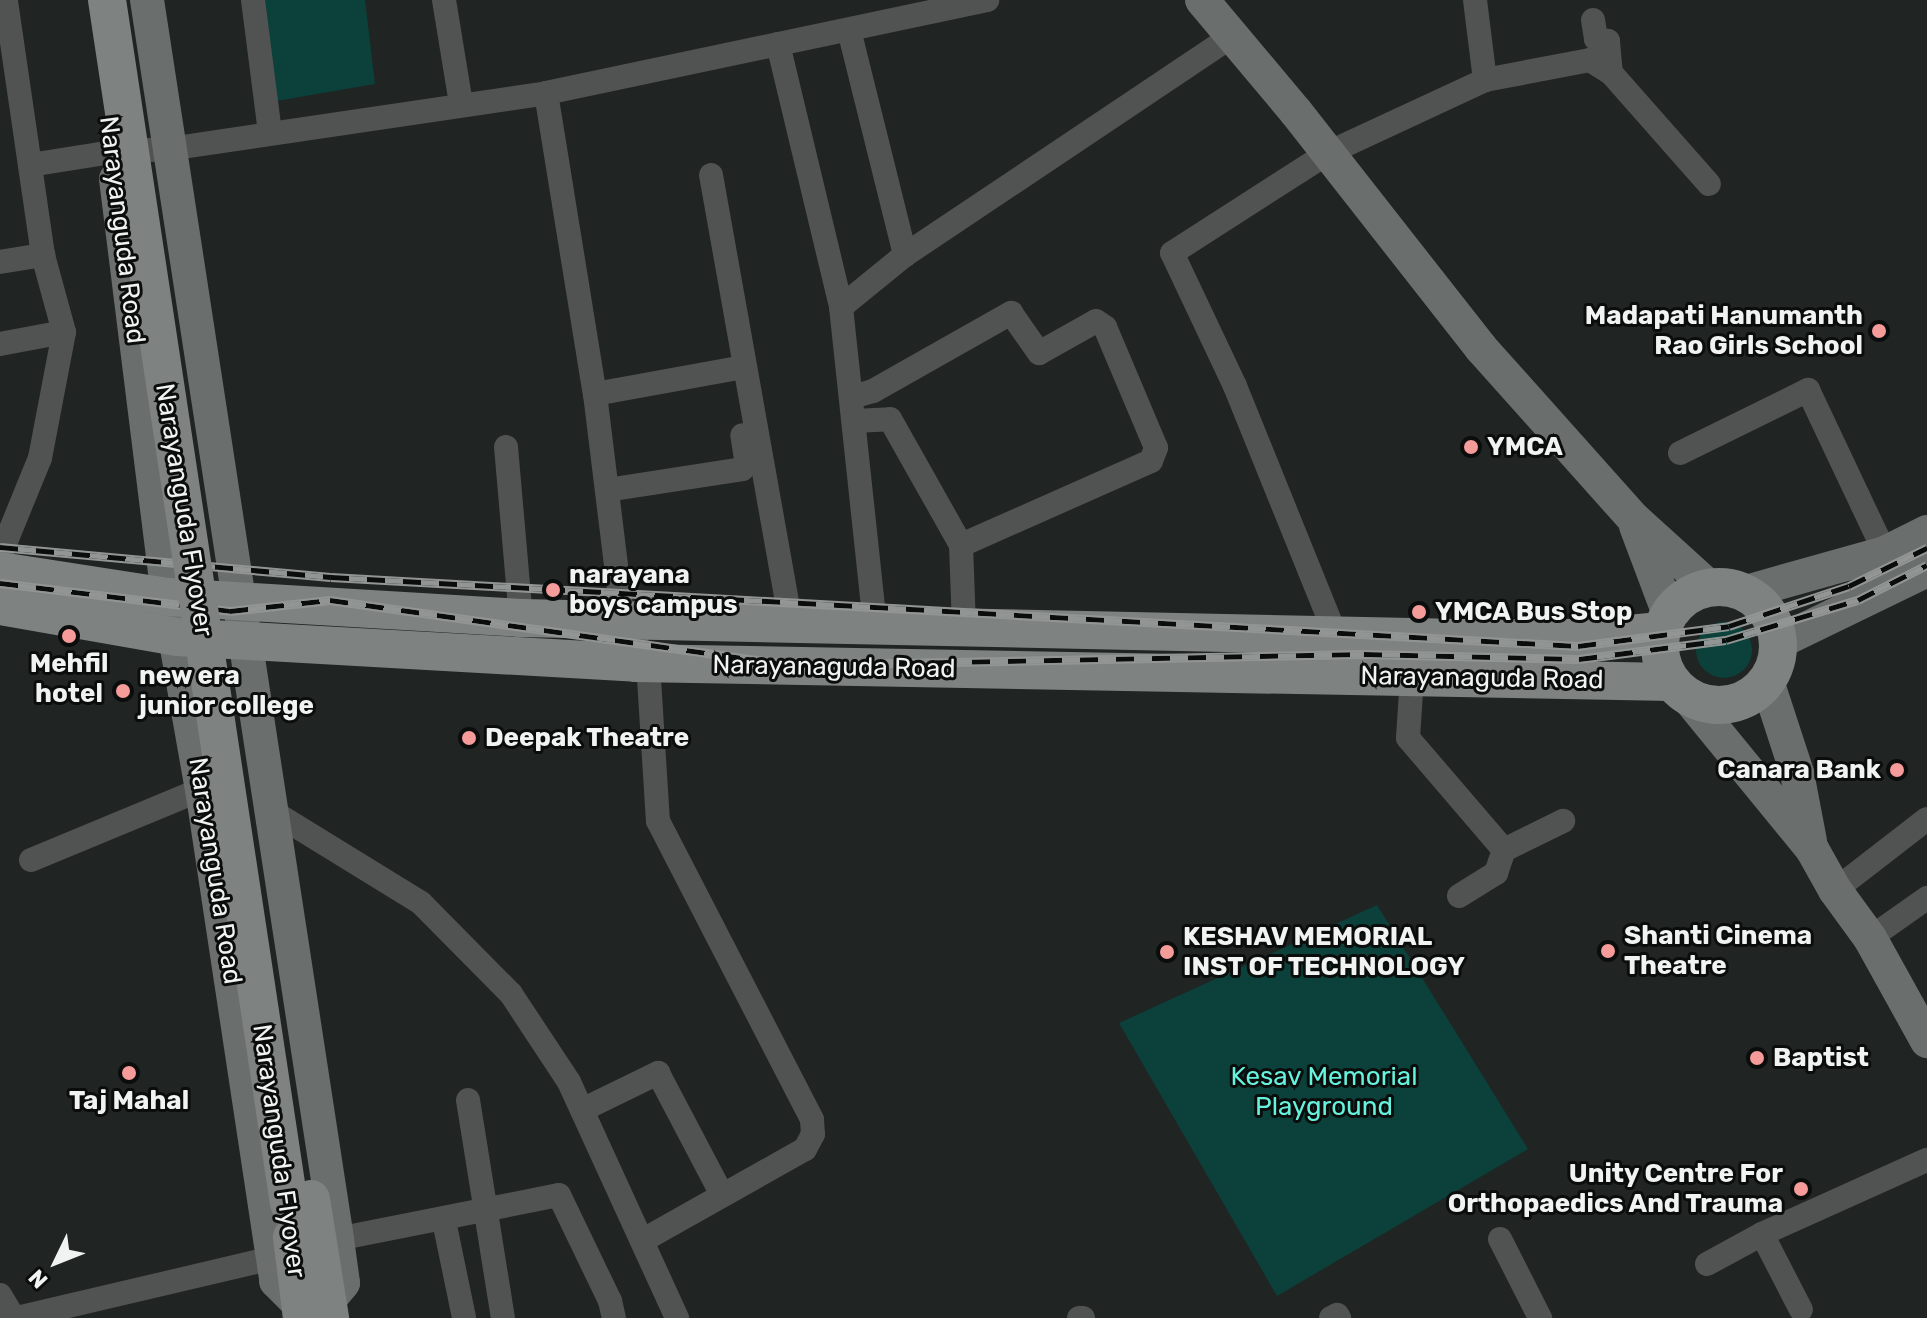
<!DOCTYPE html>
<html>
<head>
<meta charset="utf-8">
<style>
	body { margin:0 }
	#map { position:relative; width:1927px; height:1318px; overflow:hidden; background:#202423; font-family:Rubik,sans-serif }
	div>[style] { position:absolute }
	.green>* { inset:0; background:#0b413a }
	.round { border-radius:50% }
	.street>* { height:24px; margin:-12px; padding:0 12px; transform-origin:12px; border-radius:12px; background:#515352 }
	.secondary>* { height:34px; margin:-17px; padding:0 17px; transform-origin:17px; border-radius:17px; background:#6a6e6d }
	.primary>* { height:38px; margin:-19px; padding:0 19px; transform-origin:19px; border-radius:19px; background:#7e8281 }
	.primary>.ring { margin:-19px; padding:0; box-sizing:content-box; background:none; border:38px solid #7e8281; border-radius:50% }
	.rail>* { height:9px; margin-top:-4.5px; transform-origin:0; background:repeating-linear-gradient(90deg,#0b0d0c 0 18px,#919594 0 36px); box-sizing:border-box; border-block:2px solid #919594 }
	.primary-bridge>* { height:38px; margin:-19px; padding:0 19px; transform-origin:19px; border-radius:19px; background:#7e8281 }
	.dots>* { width:22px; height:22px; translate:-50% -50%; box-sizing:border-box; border:4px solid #0b0d0c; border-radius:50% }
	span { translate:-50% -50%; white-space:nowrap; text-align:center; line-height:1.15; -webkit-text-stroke:6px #0b0d0c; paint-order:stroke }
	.street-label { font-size:26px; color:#f0f3f2 }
	.poi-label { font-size:26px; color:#f0f3f2; font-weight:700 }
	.right { translate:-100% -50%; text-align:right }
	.left { translate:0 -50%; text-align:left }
	.park-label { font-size:26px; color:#66f3de }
	.north { position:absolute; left:16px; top:1222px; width:80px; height:80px; -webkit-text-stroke:6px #0b0d0c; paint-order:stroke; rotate:227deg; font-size:22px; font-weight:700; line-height:32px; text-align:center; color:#f0f3f2 }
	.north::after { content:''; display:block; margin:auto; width:28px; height:36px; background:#f0f3f2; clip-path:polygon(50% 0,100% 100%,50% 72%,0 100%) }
</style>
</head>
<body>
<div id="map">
	<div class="green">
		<i style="clip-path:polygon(258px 0,365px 0,375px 84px,271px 102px)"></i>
		<i class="round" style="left:1696px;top:622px;width:56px;height:56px"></i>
		<i style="clip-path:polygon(1377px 905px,1528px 1149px,1277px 1296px,1119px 1023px)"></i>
	</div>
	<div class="street">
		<i style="left:253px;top:0;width:134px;rotate:82.7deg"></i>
		<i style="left:444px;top:0;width:105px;rotate:80.7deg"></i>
		<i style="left:1475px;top:0;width:81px;rotate:82.9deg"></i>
		<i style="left:1593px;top:20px;width:19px;rotate:81deg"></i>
		<i style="left:1596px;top:39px;width:12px;rotate:9deg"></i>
		<i style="left:1608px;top:41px;width:32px;rotate:85deg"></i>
		<i style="left:849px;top:30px;width:232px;rotate:76deg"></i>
		<i style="left:778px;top:44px;width:270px;rotate:76.5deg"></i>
		<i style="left:841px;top:307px;width:322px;rotate:83.9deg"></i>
		<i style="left:546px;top:93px;width:305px;rotate:80.8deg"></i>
		<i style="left:595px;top:394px;width:229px;rotate:83deg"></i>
		<i style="left:623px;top:621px;width:49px;rotate:59.2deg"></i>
		<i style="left:648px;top:663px;width:158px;rotate:86.4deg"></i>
		<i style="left:658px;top:821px;width:336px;rotate:62.7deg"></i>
		<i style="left:812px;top:1120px;width:14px;rotate:86deg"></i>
		<i style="left:813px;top:1134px;width:17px;rotate:118deg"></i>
		<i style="left:805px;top:1149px;width:187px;rotate:150.6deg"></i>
		<i style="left:30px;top:165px;width:83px;rotate:-9deg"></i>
		<i style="left:112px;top:152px;width:57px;rotate:-3deg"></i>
		<i style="left:169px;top:149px;width:381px;rotate:-8.4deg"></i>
		<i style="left:546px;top:93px;width:451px;rotate:-11.9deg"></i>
		<i style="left:711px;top:175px;width:458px;rotate:79.9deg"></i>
		<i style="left:0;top:262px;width:44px;rotate:-9.2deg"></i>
		<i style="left:841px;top:307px;width:82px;rotate:-39.1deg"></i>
		<i style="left:905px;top:255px;width:394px;rotate:-33.8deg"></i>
		<i style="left:0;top:344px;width:65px;rotate:-10.6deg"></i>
		<i style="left:595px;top:394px;width:151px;rotate:-10.3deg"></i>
		<i style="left:852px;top:397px;width:22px;rotate:-16deg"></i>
		<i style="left:873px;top:391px;width:159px;rotate:-29.5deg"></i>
		<i style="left:1011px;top:313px;width:49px;rotate:55deg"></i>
		<i style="left:1039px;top:353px;width:65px;rotate:-29.3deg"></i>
		<i style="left:1096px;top:321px;width:11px;rotate:34deg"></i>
		<i style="left:1105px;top:327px;width:131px;rotate:67.1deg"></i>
		<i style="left:1156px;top:448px;width:14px;rotate:111deg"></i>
		<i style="left:1151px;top:461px;width:208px;rotate:156.1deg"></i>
		<i style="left:961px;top:545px;width:83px;rotate:87.9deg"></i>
		<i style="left:855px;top:421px;width:35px;rotate:-3deg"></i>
		<i style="left:890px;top:419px;width:145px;rotate:60.6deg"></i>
		<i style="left:506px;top:447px;width:172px;rotate:85deg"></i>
		<i style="left:1680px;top:453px;width:143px;rotate:-26.2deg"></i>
		<i style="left:1808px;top:390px;width:180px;rotate:64.7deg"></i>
		<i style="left:607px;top:490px;width:137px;rotate:-8.8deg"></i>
		<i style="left:742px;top:469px;width:6px;rotate:-39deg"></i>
		<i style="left:747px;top:465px;width:30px;rotate:-99deg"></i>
		<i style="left:0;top:556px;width:106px;rotate:-67.8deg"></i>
		<i style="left:40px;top:458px;width:128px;rotate:-79.2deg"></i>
		<i style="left:64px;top:332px;width:80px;rotate:-105.3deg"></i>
		<i style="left:43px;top:255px;width:258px;rotate:-98.3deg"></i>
		<i style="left:1336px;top:636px;width:270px;rotate:-112deg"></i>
		<i style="left:1235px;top:386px;width:147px;rotate:-115.3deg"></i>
		<i style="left:1172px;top:253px;width:185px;rotate:-32.7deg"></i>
		<i style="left:1328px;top:153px;width:173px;rotate:-24.9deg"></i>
		<i style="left:1485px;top:80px;width:107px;rotate:-10.8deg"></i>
		<i style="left:1590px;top:60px;width:25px;rotate:32deg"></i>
		<i style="left:1611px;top:73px;width:148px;rotate:48.6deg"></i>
		<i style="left:1412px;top:676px;width:62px;rotate:93.7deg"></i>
		<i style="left:1408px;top:738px;width:148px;rotate:49.4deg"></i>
		<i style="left:1504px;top:850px;width:66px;rotate:-26.2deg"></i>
		<i style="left:270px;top:810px;width:177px;rotate:31.6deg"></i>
		<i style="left:421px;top:903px;width:128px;rotate:45.3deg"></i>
		<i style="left:511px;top:994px;width:105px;rotate:56.6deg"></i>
		<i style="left:569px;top:1082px;width:260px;rotate:65.4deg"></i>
		<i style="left:31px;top:860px;width:185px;rotate:-22.5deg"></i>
		<i style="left:1835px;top:890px;width:116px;rotate:-37.7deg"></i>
		<i style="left:1459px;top:896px;width:44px;rotate:-31.9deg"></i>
		<i style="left:1496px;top:873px;width:24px;rotate:-71deg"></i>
		<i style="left:1870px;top:938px;width:70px;rotate:-35.1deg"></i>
		<i style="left:468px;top:1100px;width:221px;rotate:80.9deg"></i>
		<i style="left:582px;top:1110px;width:85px;rotate:-26deg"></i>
		<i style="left:658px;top:1073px;width:138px;rotate:62.3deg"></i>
		<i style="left:444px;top:1221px;width:99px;rotate:78.3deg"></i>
		<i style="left:1762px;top:1234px;width:85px;rotate:62.8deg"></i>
		<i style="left:337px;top:1239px;width:226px;rotate:-11.2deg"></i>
		<i style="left:559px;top:1195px;width:118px;rotate:64.3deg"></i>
		<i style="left:610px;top:1301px;width:17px;rotate:77deg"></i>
		<i style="left:1500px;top:1239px;width:89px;rotate:63.1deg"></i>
		<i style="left:1707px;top:1264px;width:63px;rotate:-28.6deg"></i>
		<i style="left:1762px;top:1234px;width:181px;rotate:-24.2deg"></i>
		<i style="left:0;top:1295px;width:27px;rotate:59deg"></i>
		<i style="left:17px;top:1318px;width:263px;rotate:-13.2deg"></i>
		<i style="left:1079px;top:1318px;width:4px"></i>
		<i style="left:1331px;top:1318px;width:7px;rotate:-27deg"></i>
		<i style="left:1337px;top:1315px;width:4px;rotate:56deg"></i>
	</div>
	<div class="secondary">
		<i style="left:147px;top:0;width:1253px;rotate:81.28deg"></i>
		<i style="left:337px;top:1239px;width:44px;rotate:82.2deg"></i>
		<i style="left:343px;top:1283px;width:23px;rotate:130deg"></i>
		<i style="left:1202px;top:0;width:146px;rotate:50deg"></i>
		<i style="left:1296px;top:112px;width:300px;rotate:51.9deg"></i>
		<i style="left:1481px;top:348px;width:229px;rotate:48.2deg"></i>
		<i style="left:1634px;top:519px;width:101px;rotate:42.2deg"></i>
		<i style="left:116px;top:179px;width:421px;rotate:82.9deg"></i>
		<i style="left:168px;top:597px;width:195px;rotate:80deg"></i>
		<i style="left:202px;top:789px;width:498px;rotate:81.4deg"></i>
		<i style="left:276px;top:1281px;width:34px;rotate:45deg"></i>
		<i style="left:1636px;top:526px;width:91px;rotate:69.4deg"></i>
		<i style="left:1746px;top:592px;width:144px;rotate:-15.7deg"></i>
		<i style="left:1885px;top:553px;width:47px;rotate:-26.6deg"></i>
		<i style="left:1779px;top:642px;width:165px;rotate:-25.9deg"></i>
		<i style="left:1767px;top:681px;width:97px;rotate:71.9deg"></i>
		<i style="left:1797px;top:773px;width:69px;rotate:79.2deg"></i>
		<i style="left:1686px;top:695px;width:199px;rotate:50.7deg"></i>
		<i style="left:1812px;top:849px;width:47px;rotate:60.7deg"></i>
		<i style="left:1835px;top:890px;width:59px;rotate:53.9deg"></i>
		<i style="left:1870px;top:938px;width:118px;rotate:61deg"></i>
	</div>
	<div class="primary">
		<i style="left:0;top:571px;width:170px;rotate:8.8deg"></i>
		<i style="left:168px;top:597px;width:354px;rotate:3.4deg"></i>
		<i style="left:521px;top:618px;width:938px;rotate:1.22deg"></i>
		<i style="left:1459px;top:638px;width:126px"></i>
		<i style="left:1585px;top:638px;width:76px;rotate:-5.3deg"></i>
		<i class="ring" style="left:1660px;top:587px;width:80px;height:80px"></i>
		<i style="left:0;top:606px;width:180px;rotate:9.9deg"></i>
		<i style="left:177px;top:637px;width:460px;rotate:3.2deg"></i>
		<i style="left:636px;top:663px;width:1036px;rotate:1.05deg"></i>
		<i style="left:311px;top:1199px;width:121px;rotate:80.9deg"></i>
		<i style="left:292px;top:1237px;width:82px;rotate:83deg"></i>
	</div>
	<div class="rail">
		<i style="left:0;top:547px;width:332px;rotate:5.2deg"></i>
		<i style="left:331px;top:577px;width:1249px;rotate:3.17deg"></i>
		<i style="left:1578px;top:646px;width:152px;rotate:-7.5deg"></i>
		<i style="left:1729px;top:626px;width:126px;rotate:-18.4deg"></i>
		<i style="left:1849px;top:586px;width:87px;rotate:-26deg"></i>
		<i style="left:0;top:583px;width:232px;rotate:6.9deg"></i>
		<i style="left:230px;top:611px;width:101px;rotate:-6.3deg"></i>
		<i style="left:330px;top:600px;width:467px;rotate:8deg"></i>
		<i style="left:792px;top:665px;width:572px;rotate:-1.1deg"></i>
		<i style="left:1364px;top:654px;width:215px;rotate:1.3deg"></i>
		<i style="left:1579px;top:659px;width:148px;rotate:-7.4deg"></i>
		<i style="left:1726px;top:640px;width:138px;rotate:-16.9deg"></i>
		<i style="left:1858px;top:600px;width:77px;rotate:-26.9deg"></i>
	</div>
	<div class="primary-bridge">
		<i style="left:107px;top:0;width:1217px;rotate:81.4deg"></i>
	</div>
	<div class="dots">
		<i style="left:1879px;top:331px;background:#f59b9a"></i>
		<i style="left:1471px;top:447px;background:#f59b9a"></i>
		<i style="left:553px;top:590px;background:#f59b9a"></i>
		<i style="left:1419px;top:612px;background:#f59b9a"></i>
		<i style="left:69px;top:636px;background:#f59b9a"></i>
		<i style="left:123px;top:691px;background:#f59b9a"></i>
		<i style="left:469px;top:738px;background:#f59b9a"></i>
		<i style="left:1897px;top:770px;background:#f59b9a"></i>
		<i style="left:1608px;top:951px;background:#f59b9a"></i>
		<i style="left:1167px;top:952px;background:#f59b9a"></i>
		<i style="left:1757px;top:1058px;background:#f59b9a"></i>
		<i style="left:129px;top:1073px;background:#f59b9a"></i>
		<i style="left:1801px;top:1189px;background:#f59b9a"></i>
	</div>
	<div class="street-label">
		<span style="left:122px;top:230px;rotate:83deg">Narayanguda Road</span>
		<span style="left:184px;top:510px;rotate:81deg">Narayanguda Flyover</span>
		<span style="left:834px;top:667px;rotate:1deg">Narayanaguda Road</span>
		<span style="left:1482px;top:678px;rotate:1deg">Narayanaguda Road</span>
		<span style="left:215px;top:871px;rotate:81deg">Narayanguda Road</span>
		<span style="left:279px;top:1151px;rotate:82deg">Narayanguda Flyover</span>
	</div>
	<div class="poi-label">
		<span class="right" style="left:1863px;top:331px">Madapati Hanumanth<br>Rao Girls School</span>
		<span class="left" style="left:1487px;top:447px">YMCA</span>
		<span class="left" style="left:569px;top:590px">narayana<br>boys campus</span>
		<span class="left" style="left:1435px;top:612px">YMCA Bus Stop</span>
		<span style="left:69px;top:679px">Mehfil<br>hotel</span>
		<span class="left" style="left:139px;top:691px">new era<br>junior college</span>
		<span class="left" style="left:485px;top:738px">Deepak Theatre</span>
		<span class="right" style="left:1881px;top:770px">Canara Bank</span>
		<span class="left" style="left:1624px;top:951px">Shanti Cinema<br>Theatre</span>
		<span class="left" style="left:1183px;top:952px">KESHAV MEMORIAL<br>INST OF TECHNOLOGY</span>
		<span class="left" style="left:1773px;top:1058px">Baptist</span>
		<span style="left:129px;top:1101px">Taj Mahal</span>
		<span class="right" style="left:1783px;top:1189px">Unity Centre For<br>Orthopaedics And Trauma</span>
	</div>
	<div class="park-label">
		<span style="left:1324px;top:1092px">Kesav Memorial<br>Playground</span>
	</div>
	<div class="north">N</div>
</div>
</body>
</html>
